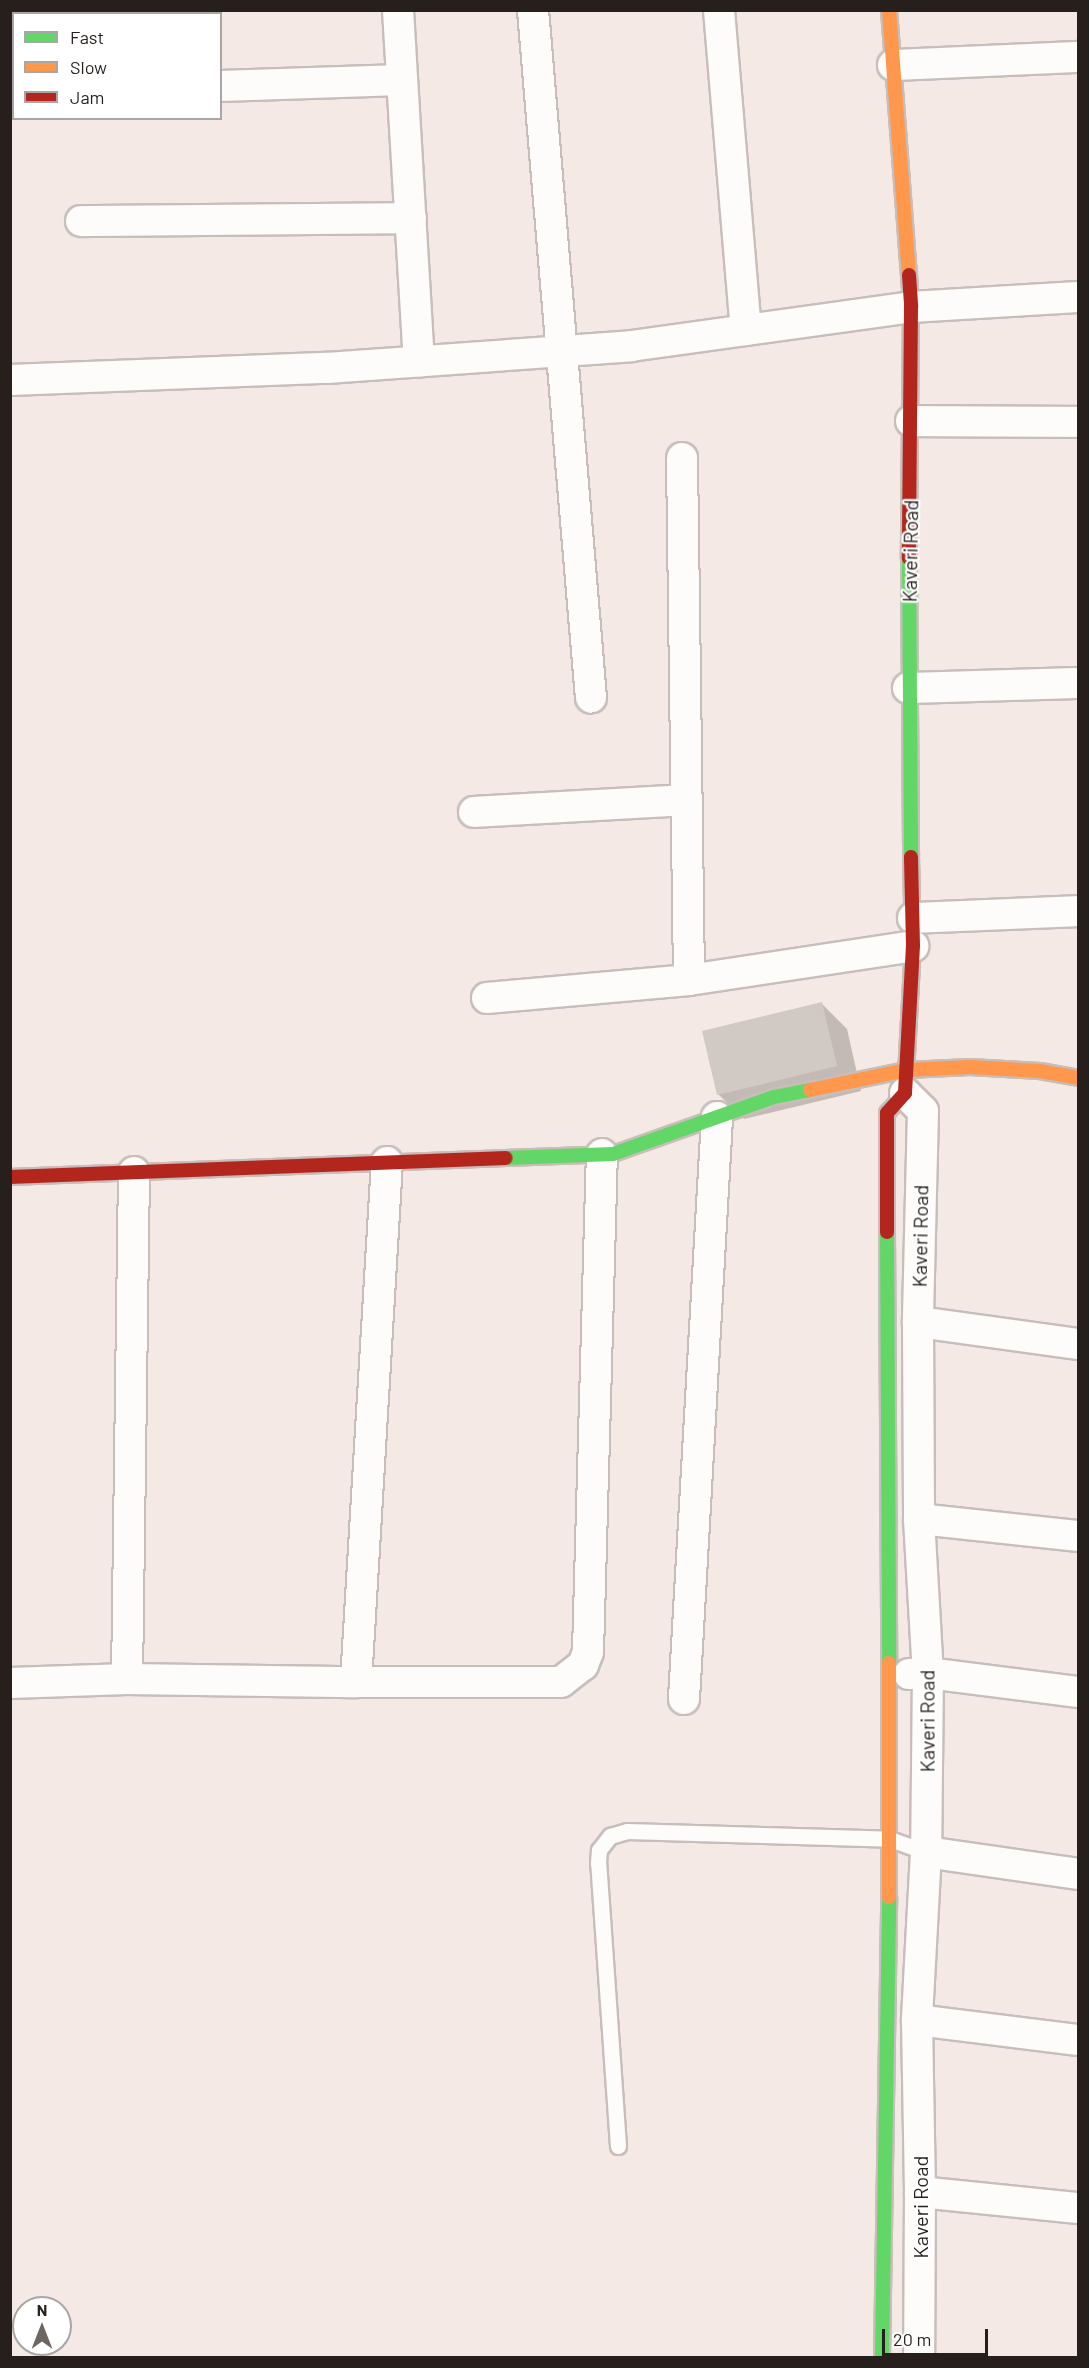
<!DOCTYPE html>
<html>
<head>
<meta charset="utf-8">
<style>
	body { margin:0 }
	#map { position:relative; width:1089px; height:2368px; overflow:hidden; background:#f4e9e4; font-family:Barlow,sans-serif }
	div>[style] { position:absolute }
	.shadow>* { inset:0; background:#0003 }
	.building>* { inset:0; background:#d1c9c4 }
	.roads { filter:drop-shadow(2px 0 #c7beba) drop-shadow(-2px 0 #c7beba) drop-shadow(0 2px #c7beba) drop-shadow(0 -2px #c7beba) }
	.lane>* { height:15px; margin:-7.5px; padding:0 7.5px; transform-origin:7.5px; border-radius:7.5px; background:#fdfcfb }
	.street>* { height:30px; margin:-15px; padding:0 15px; transform-origin:15px; border-radius:15px; background:#fdfcfb }
	.fast>* { height:14px; margin:-7px; padding:0 7px; transform-origin:7px; border-radius:7px; background:#63d668 }
	.slow>* { height:14px; margin:-7px; padding:0 7px; transform-origin:7px; border-radius:7px; background:#ff974d }
	.jam>* { height:14px; margin:-7px; padding:0 7px; transform-origin:7px; border-radius:7px; background:#b3261e }
	span { translate:-50% -50%; white-space:nowrap; text-align:center; line-height:1.15; -webkit-text-stroke:4.5px #fff; paint-order:stroke }
	.street-label { font-size:20px; color:#261f1b }
	.frame { position:absolute; inset:0; border:12px solid #261f1b; pointer-events:none }
	.legend { position:absolute; left:12px; top:12px; width:210px; height:108px; box-sizing:border-box; background:#fff; border:2px solid #a8a5a4; margin:0; padding:8px 10px; list-style:none; font-size:18px; color:#261f1b }
	.legend li { display:flex; align-items:center; gap:12px; height:30px }
	.legend b { width:30px; border:2px solid #a8a5a4 }
	.north { position:absolute; left:12px; top:2296px; width:60px; height:60px; box-sizing:border-box; background:#fff; border:2px solid #a8a5a4; border-radius:50%; rotate:0deg; font-size:16px; font-weight:700; line-height:24px; text-align:center; color:#261f1b }
	.north::after { content:''; display:block; margin:auto; width:21px; height:27px; background:#6e6661; clip-path:polygon(50% 0,100% 100%,50% 72%,0 100%) }
	.scale { position:absolute; left:882px; top:2329px; width:106px; height:27px; box-sizing:border-box; border:3px solid #261f1b; border-top:0; padding-left:8px; font-size:18px; line-height:21px; white-space:nowrap; color:#261f1b; -webkit-text-stroke:4px #fff; paint-order:stroke }
</style>
</head>
<body>
<div id="map">
	<div class="shadow">
		<i style="clip-path:polygon(822px 1004px,847px 1029px,861px 1091px,744px 1119px,718px 1094px)"></i>
	</div>
	<div class="building">
		<i style="clip-path:polygon(822px 1002px,837px 1066px,717px 1095px,702px 1031px)"></i>
	</div>
	<div class="roads">
		<div class="lane">
			<i style="left:618px;top:2146px;width:284px;rotate:-94deg"></i>
			<i style="left:598px;top:1863px;width:13px;rotate:-86deg"></i>
			<i style="left:599px;top:1850px;width:18px;rotate:-52deg"></i>
			<i style="left:610px;top:1836px;width:18px;rotate:-16deg"></i>
			<i style="left:627px;top:1831px;width:263px;rotate:1.7deg"></i>
			<i style="left:890px;top:1839px;width:38px;rotate:20deg"></i>
		</div>
		<div class="street">
			<i style="left:398px;top:10px;width:352px;rotate:86.6deg"></i>
			<i style="left:533px;top:10px;width:690px;rotate:85.18deg"></i>
			<i style="left:719px;top:10px;width:321px;rotate:85.2deg"></i>
			<i style="left:893px;top:65px;width:185px;rotate:-2.5deg"></i>
			<i style="left:220px;top:86px;width:182px;rotate:-1.9deg"></i>
			<i style="left:81px;top:221px;width:330px;rotate:-0.5deg"></i>
			<i style="left:10px;top:380px;width:317px;rotate:-2.2deg"></i>
			<i style="left:327px;top:368px;width:305px;rotate:-4.1deg"></i>
			<i style="left:631px;top:346px;width:283px;rotate:-7.9deg"></i>
			<i style="left:911px;top:307px;width:167px;rotate:-3.4deg"></i>
			<i style="left:911px;top:421px;width:167px;rotate:0.3deg"></i>
			<i style="left:682px;top:458px;width:522px;rotate:89.23deg"></i>
			<i style="left:689px;top:980px;width:227px;rotate:-8.6deg"></i>
			<i style="left:908px;top:688px;width:170px;rotate:-1.7deg"></i>
			<i style="left:474px;top:812px;width:212px;rotate:-3.2deg"></i>
			<i style="left:913px;top:918px;width:165px;rotate:-2.4deg"></i>
			<i style="left:487px;top:998px;width:203px;rotate:-5.1deg"></i>
			<i style="left:905px;top:1093px;width:25px;rotate:45deg"></i>
			<i style="left:923px;top:1111px;width:211px;rotate:91.4deg"></i>
			<i style="left:918px;top:1322px;width:197px;rotate:89.7deg"></i>
			<i style="left:919px;top:1519px;width:154px;rotate:86.7deg"></i>
			<i style="left:928px;top:1673px;width:179px;rotate:90.6deg"></i>
			<i style="left:926px;top:1852px;width:168px;rotate:93.1deg"></i>
			<i style="left:917px;top:2020px;width:172px;rotate:89deg"></i>
			<i style="left:920px;top:2192px;width:166px;rotate:90.3deg"></i>
			<i style="left:918px;top:1322px;width:162px;rotate:7.8deg"></i>
			<i style="left:919px;top:1519px;width:160px;rotate:6.1deg"></i>
			<i style="left:909px;top:1674px;width:19px;rotate:-3deg"></i>
			<i style="left:928px;top:1673px;width:151px;rotate:7.2deg"></i>
			<i style="left:127px;top:1679px;width:229px;rotate:0.8deg"></i>
			<i style="left:356px;top:1682px;width:521px;rotate:-86.59deg"></i>
			<i style="left:356px;top:1682px;width:205px"></i>
			<i style="left:561px;top:1682px;width:28px;rotate:-38deg"></i>
			<i style="left:583px;top:1665px;width:14px;rotate:-69deg"></i>
			<i style="left:588px;top:1652px;width:498px;rotate:-88.4deg"></i>
			<i style="left:10px;top:1683px;width:117px;rotate:-2deg"></i>
			<i style="left:127px;top:1679px;width:507px;rotate:-89.21deg"></i>
			<i style="left:684px;top:1699px;width:583px;rotate:-86.75deg"></i>
			<i style="left:926px;top:1852px;width:154px;rotate:8.2deg"></i>
			<i style="left:917px;top:2020px;width:162px;rotate:7.1deg"></i>
			<i style="left:920px;top:2192px;width:159px;rotate:5.8deg"></i>
		</div>
		<div class="fast">
			<i style="left:909px;top:558px;width:299px;rotate:89.6deg"></i>
			<i style="left:506px;top:1158px;width:107px;rotate:-2.1deg"></i>
			<i style="left:613px;top:1154px;width:171px;rotate:-19.5deg"></i>
			<i style="left:774px;top:1097px;width:37px;rotate:-11deg"></i>
			<i style="left:887px;top:1232px;width:431px;rotate:89.7deg"></i>
			<i style="left:882px;top:2358px;width:461px;rotate:-89.1deg"></i>
		</div>
		<div class="slow">
			<i style="left:889px;top:10px;width:266px;rotate:85.7deg"></i>
			<i style="left:810px;top:1090px;width:99px;rotate:-11.7deg"></i>
			<i style="left:907px;top:1070px;width:63px;rotate:-2.7deg"></i>
			<i style="left:970px;top:1067px;width:70px;rotate:3.3deg"></i>
			<i style="left:1040px;top:1071px;width:39px;rotate:10deg"></i>
			<i style="left:889px;top:1897px;width:234px;rotate:-90deg"></i>
		</div>
		<div class="jam">
			<i style="left:909px;top:275px;width:32px;rotate:86deg"></i>
			<i style="left:911px;top:307px;width:251px;rotate:90.5deg"></i>
			<i style="left:10px;top:1177px;width:496px;rotate:-2.2deg"></i>
			<i style="left:887px;top:1232px;width:119px;rotate:-90deg"></i>
			<i style="left:887px;top:1113px;width:27px;rotate:-48deg"></i>
			<i style="left:905px;top:1093px;width:147px;rotate:-86.9deg"></i>
			<i style="left:913px;top:946px;width:89px;rotate:-91.3deg"></i>
		</div>
	</div>
	<div class="street-label">
		<span style="left:910px;top:551px;rotate:-89deg">Kaveri Road</span>
		<span style="left:920px;top:1236px;rotate:-89deg">Kaveri Road</span>
		<span style="left:927px;top:1721px;rotate:-90deg">Kaveri Road</span>
		<span style="left:920px;top:2207px;rotate:-90deg">Kaveri Road</span>
	</div>
	<div class="frame"></div>
	<ul class="legend">
	<li><b style="height:8px;background:#63d668"></b>Fast</li>
	<li><b style="height:8px;background:#ff974d"></b>Slow</li>
	<li><b style="height:8px;background:#b3261e"></b>Jam</li>
	</ul>
	<div class="north">N</div>
	<div class="scale">20 m</div>
</div>
</body>
</html>
